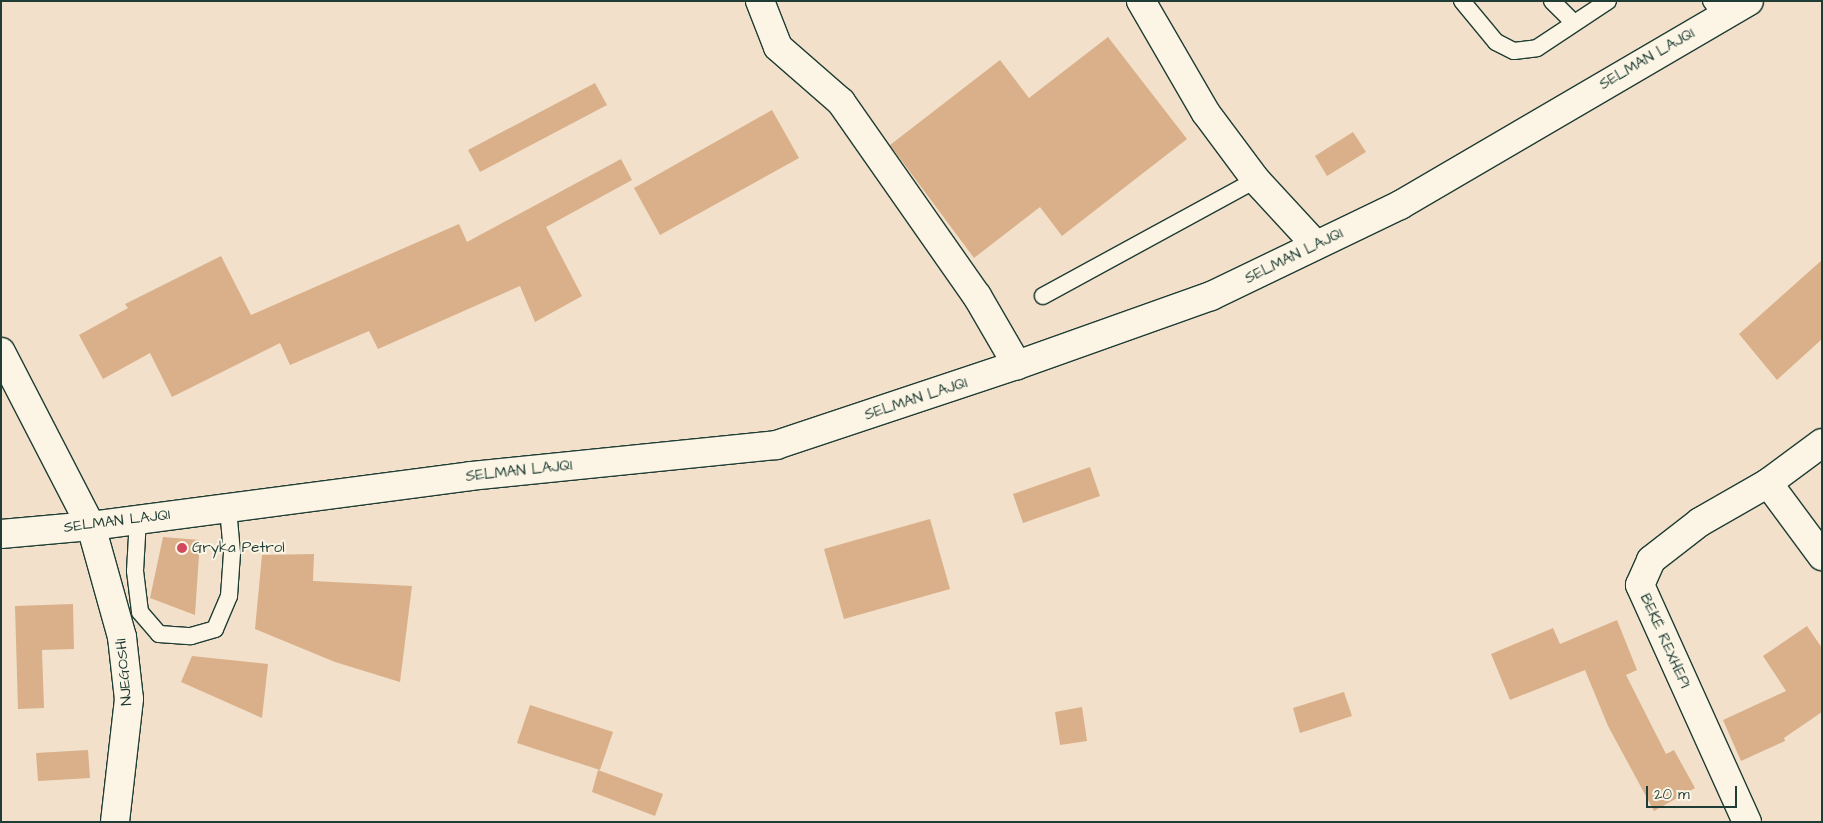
<!DOCTYPE html>
<html>
<head>
<meta charset="utf-8">
<style>
	body { margin:0 }
	#map { position:relative; width:1823px; height:823px; overflow:hidden; background:#f2e0ca; font-family:"Architects Daughter",sans-serif }
	div>[style] { position:absolute }
	.building>* { inset:0; background:#d9b08a }
	.roads { filter:drop-shadow(1px 0 #1f3d34) drop-shadow(-1px 0 #1f3d34) drop-shadow(0 1px #1f3d34) drop-shadow(0 -1px #1f3d34) }
	.lane>* { height:16px; margin:-8px; padding:0 8px; transform-origin:8px; border-radius:8px; background:#fcf5e5 }
	.street>* { height:28px; margin:-14px; padding:0 14px; transform-origin:14px; border-radius:14px; background:#fcf5e5 }
	.secondary>* { height:28px; margin:-14px; padding:0 14px; transform-origin:14px; border-radius:14px; background:#fcf5e5 }
	.dots>* { width:14px; height:14px; translate:-50% -50%; box-sizing:border-box; border:2px solid #fcf5e5; border-radius:50% }
	span { translate:-50% -50%; white-space:nowrap; text-align:center; line-height:1.15; -webkit-text-stroke:4px #fcf5e5; paint-order:stroke }
	.street-label { font-size:15px; color:#1f3d34 }
	.poi-label { font-size:15px; color:#1f3d34 }
	.left { translate:0 -50%; text-align:left }
	.frame { position:absolute; inset:0; border:2px solid #1f3d34; pointer-events:none }
	.scale { position:absolute; left:1646px; top:786px; width:91px; height:22px; box-sizing:border-box; border:2px solid #1f3d34; border-top:0; padding-left:6px; font-size:15px; line-height:18px; white-space:nowrap; color:#1f3d34; -webkit-text-stroke:4px #fcf5e5; paint-order:stroke }
</style>
</head>
<body>
<div id="map">
	<div class="building">
		<i style="clip-path:polygon(1108px 37px,1187px 139px,1062px 236px,1040px 207px,974px 258px,890px 145px,1000px 60px,1029px 98px)"></i>
		<i style="clip-path:polygon(595px 83px,607px 105px,480px 172px,468px 150px)"></i>
		<i style="clip-path:polygon(772px 110px,799px 158px,660px 235px,634px 188px)"></i>
		<i style="clip-path:polygon(1353px 132px,1366px 152px,1327px 176px,1315px 156px)"></i>
		<i style="clip-path:polygon(621px 159px,632px 180px,546px 227px,582px 296px,535px 322px,520px 286px,378px 349px,369px 331px,290px 365px,280px 343px,172px 397px,150px 353px,103px 379px,79px 335px,128px 308px,125px 304px,221px 256px,251px 315px,459px 224px,467px 242px)"></i>
		<i style="clip-path:polygon(1822px 260px,1822px 339px,1777px 380px,1739px 334px)"></i>
		<i style="clip-path:polygon(1090px 467px,1100px 496px,1023px 523px,1013px 494px)"></i>
		<i style="clip-path:polygon(930px 519px,950px 589px,844px 619px,824px 549px)"></i>
		<i style="clip-path:polygon(163px 537px,200px 540px,195px 615px,150px 598px)"></i>
		<i style="clip-path:polygon(314px 554px,313px 581px,412px 586px,400px 682px,335px 662px,255px 629px,262px 555px)"></i>
		<i style="clip-path:polygon(73px 604px,74px 649px,42px 650px,44px 708px,18px 709px,15px 606px)"></i>
		<i style="clip-path:polygon(1617px 620px,1637px 670px,1626px 675px,1666px 754px,1674px 750px,1695px 788px,1654px 811px,1608px 726px,1585px 670px,1510px 700px,1491px 654px,1553px 628px,1560px 644px)"></i>
		<i style="clip-path:polygon(1807px 626px,1822px 648px,1822px 712px,1784px 738px,1785px 741px,1741px 761px,1723px 720px,1786px 691px,1763px 656px)"></i>
		<i style="clip-path:polygon(192px 656px,268px 664px,262px 718px,181px 682px)"></i>
		<i style="clip-path:polygon(1344px 692px,1352px 716px,1300px 733px,1293px 708px)"></i>
		<i style="clip-path:polygon(530px 705px,613px 732px,600px 770px,517px 743px)"></i>
		<i style="clip-path:polygon(1082px 707px,1087px 741px,1060px 745px,1055px 712px)"></i>
		<i style="clip-path:polygon(88px 750px,90px 778px,38px 781px,36px 753px)"></i>
		<i style="clip-path:polygon(598px 770px,663px 794px,655px 816px,592px 792px)"></i>
	</div>
	<div class="roads">
		<div class="lane">
			<i style="left:1462px;top:1px;width:53px;rotate:50.3deg"></i>
			<i style="left:1496px;top:42px;width:20px;rotate:27deg"></i>
			<i style="left:1514px;top:51px;width:23px;rotate:-7deg"></i>
			<i style="left:1537px;top:48px;width:85px;rotate:-33.5deg"></i>
			<i style="left:1552px;top:1px;width:30px;rotate:45deg"></i>
			<i style="left:1711px;top:1px;width:19px;rotate:54deg"></i>
			<i style="left:1043px;top:296px;width:243px;rotate:-28.6deg"></i>
			<i style="left:138px;top:519px;width:52px;rotate:93.3deg"></i>
			<i style="left:135px;top:571px;width:41px;rotate:83deg"></i>
			<i style="left:140px;top:612px;width:29px;rotate:49deg"></i>
			<i style="left:159px;top:634px;width:32px;rotate:4deg"></i>
			<i style="left:191px;top:636px;width:25px;rotate:-16deg"></i>
			<i style="left:215px;top:629px;width:36px;rotate:-67deg"></i>
			<i style="left:229px;top:596px;width:43px;rotate:-86deg"></i>
			<i style="left:232px;top:553px;width:45px;rotate:-95.1deg"></i>
		</div>
		<div class="street">
			<i style="left:760px;top:1px;width:49px;rotate:68.6deg"></i>
			<i style="left:778px;top:47px;width:84px;rotate:41.1deg"></i>
			<i style="left:841px;top:102px;width:237px;rotate:55deg"></i>
			<i style="left:977px;top:296px;width:80px;rotate:59.9deg"></i>
			<i style="left:1141px;top:1px;width:129px;rotate:59.9deg"></i>
			<i style="left:1206px;top:113px;width:84px;rotate:53.3deg"></i>
			<i style="left:1256px;top:180px;width:88px;rotate:47.3deg"></i>
			<i style="left:1px;top:352px;width:196px;rotate:62.7deg"></i>
			<i style="left:91px;top:526px;width:115px;rotate:74.4deg"></i>
			<i style="left:122px;top:637px;width:62px;rotate:83.6deg"></i>
			<i style="left:129px;top:699px;width:124px;rotate:96.5deg"></i>
			<i style="left:1768px;top:483px;width:91px;rotate:53.5deg"></i>
			<i style="left:1747px;top:822px;width:260px;rotate:-114.3deg"></i>
			<i style="left:1640px;top:585px;width:27px;rotate:-66deg"></i>
			<i style="left:1651px;top:560px;width:62px;rotate:-37.8deg"></i>
			<i style="left:1700px;top:522px;width:78px;rotate:-29.8deg"></i>
			<i style="left:1768px;top:483px;width:67px;rotate:-36.5deg"></i>
		</div>
		<div class="secondary">
			<i style="left:1px;top:534px;width:90px;rotate:-5.1deg"></i>
			<i style="left:91px;top:526px;width:383px;rotate:-7.5deg"></i>
			<i style="left:471px;top:476px;width:307px;rotate:-5.8deg"></i>
			<i style="left:776px;top:445px;width:254px;rotate:-18.4deg"></i>
			<i style="left:1017px;top:365px;width:206px;rotate:-19.6deg"></i>
			<i style="left:1211px;top:296px;width:210px;rotate:-25.7deg"></i>
			<i style="left:1400px;top:205px;width:404px;rotate:-30.3deg"></i>
		</div>
	</div>
	<div class="dots">
		<i style="left:182px;top:548px;background:#d1495b"></i>
	</div>
	<div class="street-label">
		<span style="left:1647px;top:59px;rotate:-30deg">SELMAN LAJQI</span>
		<span style="left:1294px;top:256px;rotate:-26deg">SELMAN LAJQI</span>
		<span style="left:916px;top:399px;rotate:-18deg">SELMAN LAJQI</span>
		<span style="left:519px;top:471px;rotate:-6deg">SELMAN LAJQI</span>
		<span style="left:117px;top:521px;rotate:-7deg">SELMAN LAJQI</span>
		<span style="left:1665px;top:641px;rotate:66deg">BEKË REXHEPI</span>
		<span style="left:124px;top:672px;rotate:-95deg">NJEGOSHI</span>
	</div>
	<div class="poi-label">
		<span class="left" style="left:192px;top:548px">Gryka Petrol</span>
	</div>
	<div class="frame"></div>
	<div class="scale">20 m</div>
</div>
</body>
</html>
